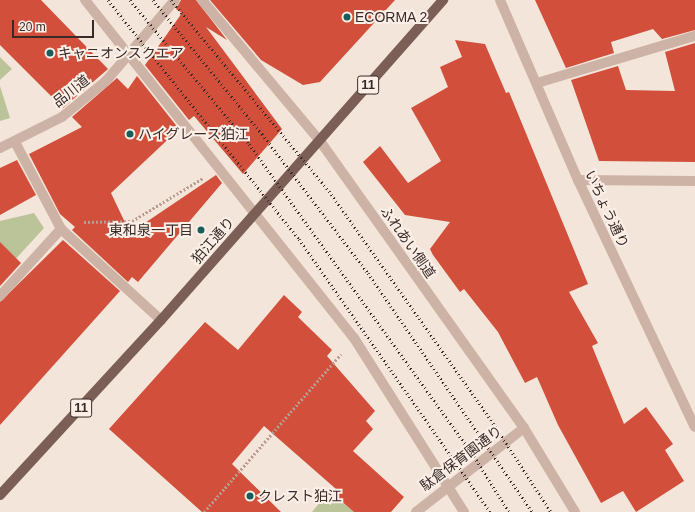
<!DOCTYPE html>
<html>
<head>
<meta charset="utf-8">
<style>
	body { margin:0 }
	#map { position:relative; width:695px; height:512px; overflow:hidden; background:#f4e5da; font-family:Arial,"Noto Sans JP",sans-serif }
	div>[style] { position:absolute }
	.green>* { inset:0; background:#bac498 }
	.building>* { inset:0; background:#d14f3b }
	.path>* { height:2.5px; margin-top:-1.25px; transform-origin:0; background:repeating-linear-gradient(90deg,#b99c8f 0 2px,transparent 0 4px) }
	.minor>* { height:10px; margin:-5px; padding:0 5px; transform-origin:5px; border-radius:5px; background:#cdb3a5 }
	.major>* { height:10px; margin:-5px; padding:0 5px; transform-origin:5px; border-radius:5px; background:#7b5f56 }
	.rail>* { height:3px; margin-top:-1.5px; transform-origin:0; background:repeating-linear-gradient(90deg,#382a27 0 1px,transparent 0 4px) }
	.dots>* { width:11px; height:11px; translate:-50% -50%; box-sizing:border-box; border:2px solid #fbefe7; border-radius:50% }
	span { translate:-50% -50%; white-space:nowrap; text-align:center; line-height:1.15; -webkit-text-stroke:4px #fbefe7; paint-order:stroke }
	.shield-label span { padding:1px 3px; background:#fbefe7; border:1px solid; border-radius:3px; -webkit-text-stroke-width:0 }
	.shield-label { font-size:13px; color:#382a27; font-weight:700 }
	.poi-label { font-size:14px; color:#382a27 }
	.left { translate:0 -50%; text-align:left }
	.right { translate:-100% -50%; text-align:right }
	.street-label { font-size:14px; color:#382a27 }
	.scale { position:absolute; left:12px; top:20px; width:82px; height:18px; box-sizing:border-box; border:2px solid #382a27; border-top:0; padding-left:5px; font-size:12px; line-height:14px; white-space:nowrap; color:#382a27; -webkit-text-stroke:3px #fbefe7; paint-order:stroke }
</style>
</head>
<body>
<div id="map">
	<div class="green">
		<i style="clip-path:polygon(0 57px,12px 69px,0 80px)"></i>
		<i style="clip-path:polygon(0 86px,10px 118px,0 121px)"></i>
		<i style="clip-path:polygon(34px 213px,44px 228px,0 276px,0 221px)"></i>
		<i style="clip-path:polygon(329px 491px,354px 512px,312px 512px)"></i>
	</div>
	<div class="building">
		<i style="clip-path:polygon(0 0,41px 0,108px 69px,63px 108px,0 45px)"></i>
		<i style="clip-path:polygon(181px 0,196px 0,227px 40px,206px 27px,282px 129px,243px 174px,194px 116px,189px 120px,145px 65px,182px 13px,176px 9px)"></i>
		<i style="clip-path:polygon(210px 0,395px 0,320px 82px,303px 85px,261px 60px)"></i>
		<i style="clip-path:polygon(535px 0,695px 0,695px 30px,662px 39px,653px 29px,611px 42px,614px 53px,566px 68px)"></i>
		<i style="clip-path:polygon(455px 40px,485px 44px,506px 93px,509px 92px,588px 284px,569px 292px,598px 343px,592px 346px,624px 424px,646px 407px,673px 444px,665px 450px,684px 481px,636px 512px,623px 491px,601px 503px,558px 425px,537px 377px,525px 383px,498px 332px,464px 289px,460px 292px,433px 255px,430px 249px,450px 222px,405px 215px,363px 162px,380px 146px,408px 183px,441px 161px,411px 108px,448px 87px,440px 67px,462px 57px)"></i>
		<i style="clip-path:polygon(695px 43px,695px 162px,599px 161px,571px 80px,618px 66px,626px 90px,675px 91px,665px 52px)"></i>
		<i style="clip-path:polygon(137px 76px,179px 129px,111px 193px,130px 233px,216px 175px,222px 183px,138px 282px,132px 277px,128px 282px,72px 230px,75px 227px,60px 214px,29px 154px,82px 127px,72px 117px,117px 78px,128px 89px)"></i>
		<i style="clip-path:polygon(17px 160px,36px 195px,0 215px,0 168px)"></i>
		<i style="clip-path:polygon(63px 240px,120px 291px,0 425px,0 302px)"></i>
		<i style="clip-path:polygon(0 242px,21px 263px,0 286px)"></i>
		<i style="clip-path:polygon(284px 295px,302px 312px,298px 317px,332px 350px,327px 356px,375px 411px,366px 421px,373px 429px,353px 451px,404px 497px,391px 512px,354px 512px,332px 493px,336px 489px,264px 426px,232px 464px,281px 512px,202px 512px,109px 429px,205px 322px,238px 350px)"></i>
	</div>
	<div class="path">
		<i style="left:84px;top:222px;width:48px;rotate:-1.2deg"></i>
		<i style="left:132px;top:221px;width:83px;rotate:-31.2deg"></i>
		<i style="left:204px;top:512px;width:209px;rotate:-49.1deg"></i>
	</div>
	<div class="minor">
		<i style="left:85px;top:0;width:432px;rotate:51.5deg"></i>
		<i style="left:354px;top:338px;width:206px;rotate:57.7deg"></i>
		<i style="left:202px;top:0;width:184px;rotate:50.1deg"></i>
		<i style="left:320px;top:141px;width:352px;rotate:54.6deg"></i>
		<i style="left:524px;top:428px;width:98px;rotate:58.7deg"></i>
		<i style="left:500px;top:0;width:196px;rotate:66.6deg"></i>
		<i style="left:578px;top:180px;width:273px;rotate:64.7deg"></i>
		<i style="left:537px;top:83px;width:165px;rotate:-16.6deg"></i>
		<i style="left:15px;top:142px;width:98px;rotate:62.1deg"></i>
		<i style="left:61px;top:229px;width:135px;rotate:42.3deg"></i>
		<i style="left:0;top:148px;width:69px;rotate:-26.6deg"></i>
		<i style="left:62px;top:117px;width:57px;rotate:-39.3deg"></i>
		<i style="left:106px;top:81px;width:106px;rotate:-49.6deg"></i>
		<i style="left:578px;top:180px;width:117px;rotate:0.5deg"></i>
		<i style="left:0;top:296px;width:91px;rotate:-47.7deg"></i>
		<i style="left:416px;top:512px;width:137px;rotate:-37.9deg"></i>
	</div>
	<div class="major">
		<i style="left:0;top:495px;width:238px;rotate:-47.4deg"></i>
		<i style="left:161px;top:320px;width:427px;rotate:-48.6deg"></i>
	</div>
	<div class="rail">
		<i style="left:108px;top:0;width:306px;rotate:51.4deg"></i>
		<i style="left:299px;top:239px;width:333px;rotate:55deg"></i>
		<i style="left:130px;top:0;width:187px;rotate:50.4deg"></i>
		<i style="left:249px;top:144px;width:381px;rotate:54.2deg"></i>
		<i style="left:472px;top:453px;width:70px;rotate:57.9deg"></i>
		<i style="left:153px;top:0;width:173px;rotate:50.9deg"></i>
		<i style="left:262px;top:134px;width:175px;rotate:52.7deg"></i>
		<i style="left:368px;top:273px;width:290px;rotate:55.5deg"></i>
		<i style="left:171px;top:0;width:248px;rotate:50.4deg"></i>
		<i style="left:329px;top:191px;width:284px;rotate:54.7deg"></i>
		<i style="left:493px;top:423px;width:106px;rotate:56.9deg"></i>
	</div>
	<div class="dots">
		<i style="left:347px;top:17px;background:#185d5a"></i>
		<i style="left:50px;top:53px;background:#185d5a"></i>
		<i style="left:130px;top:134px;background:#185d5a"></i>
		<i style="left:201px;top:230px;background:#185d5a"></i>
		<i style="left:250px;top:496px;background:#185d5a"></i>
	</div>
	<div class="shield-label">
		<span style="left:368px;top:85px">11</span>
		<span style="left:81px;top:408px">11</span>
	</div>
	<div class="poi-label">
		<span class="left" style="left:355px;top:17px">ECORMA 2</span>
		<span class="left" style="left:58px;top:53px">キャニオンスクエア</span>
		<span class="left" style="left:138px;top:134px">ハイグレース狛江</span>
		<span class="right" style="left:193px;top:230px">東和泉一丁目</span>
		<span class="left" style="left:258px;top:496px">クレスト狛江</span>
	</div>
	<div class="street-label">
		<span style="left:71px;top:91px;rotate:-38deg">品川道</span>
		<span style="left:607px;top:209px;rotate:65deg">いちょう通り</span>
		<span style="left:213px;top:240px;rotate:-49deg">狛江通り</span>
		<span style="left:408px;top:242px;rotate:55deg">ふれあい側道</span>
		<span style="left:461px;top:458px;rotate:-37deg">駄倉保育園通り</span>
	</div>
	<div class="scale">20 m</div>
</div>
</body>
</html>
